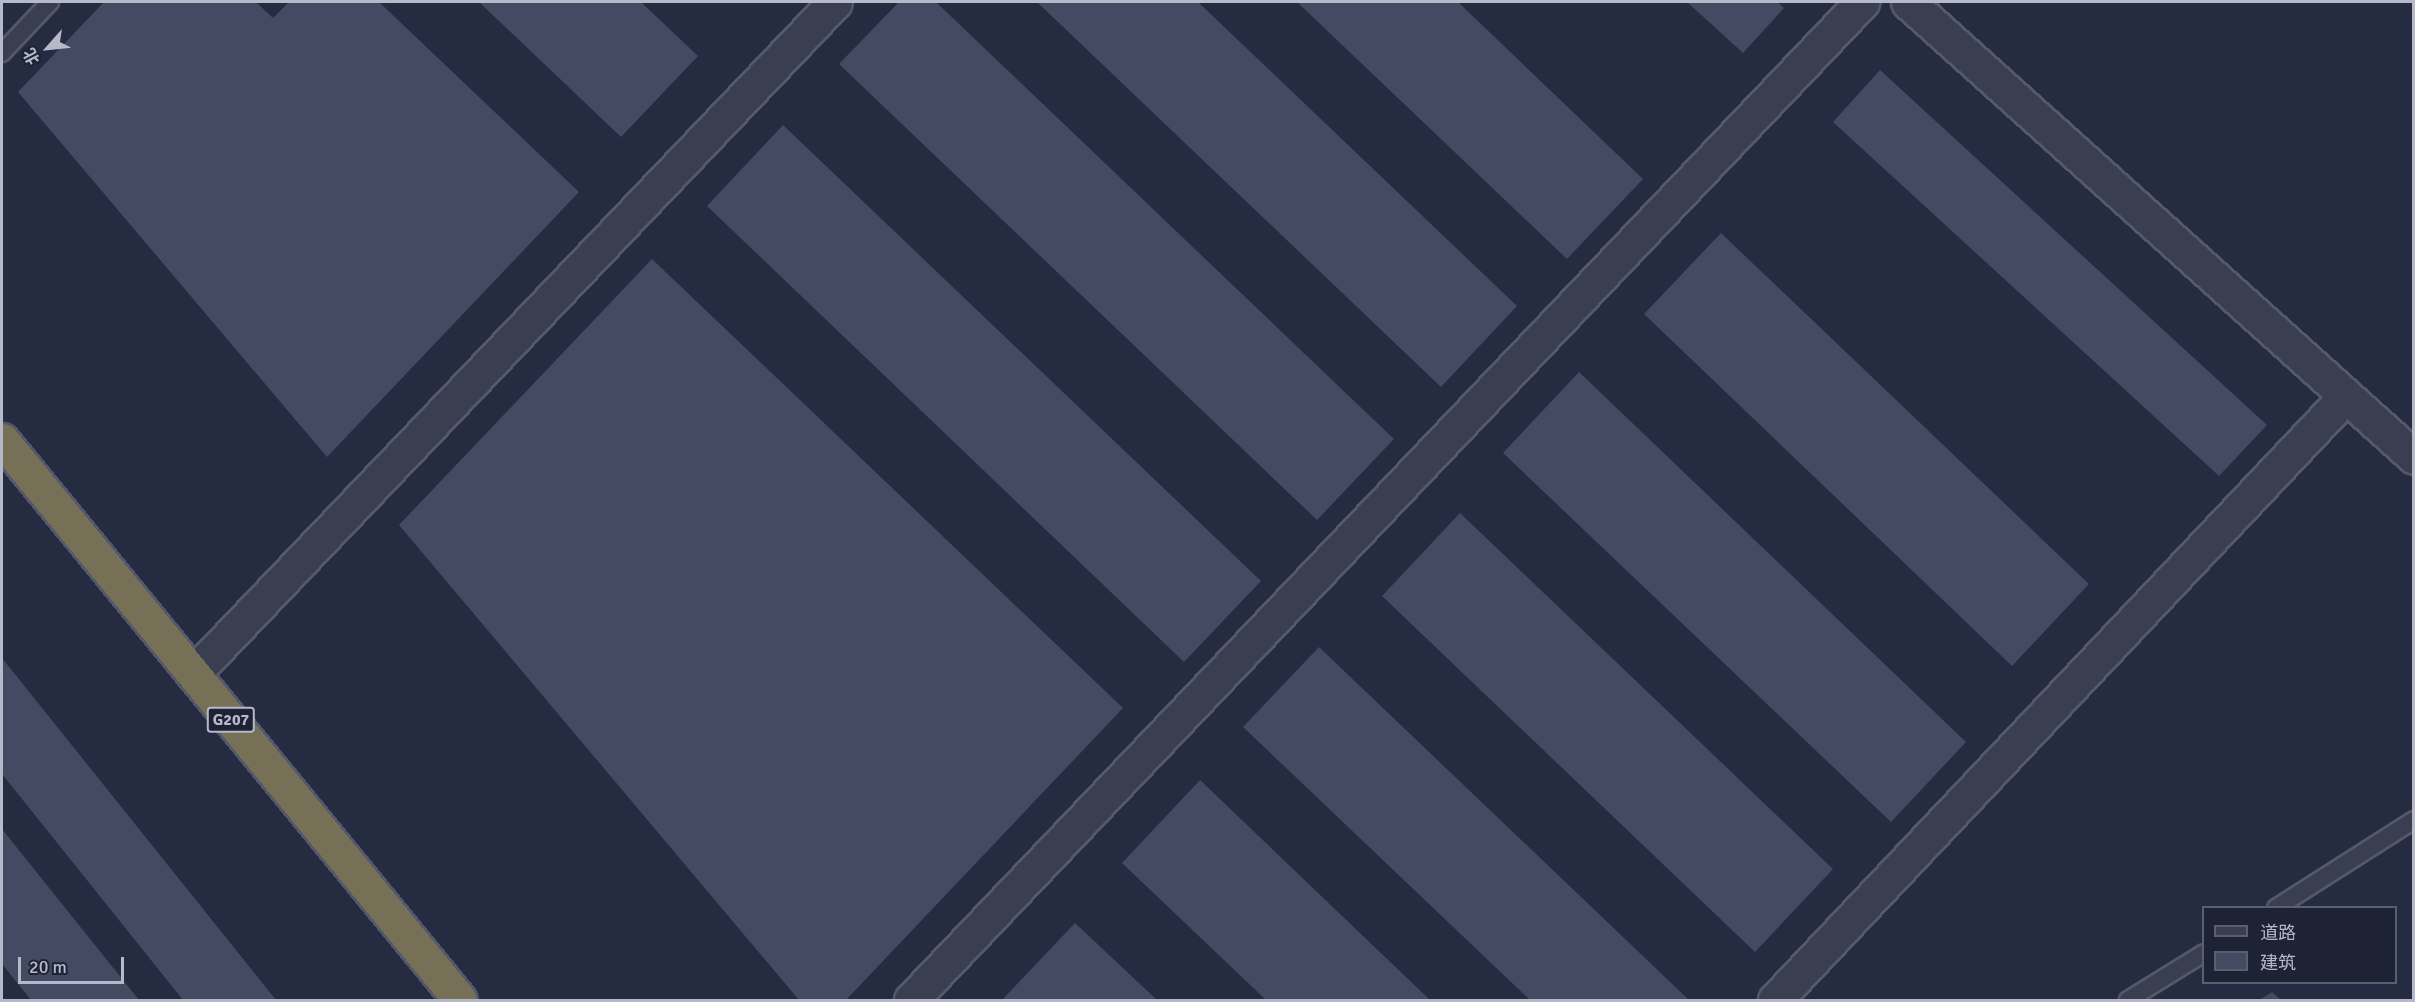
<!DOCTYPE html>
<html>
<head>
<meta charset="utf-8">
<style>
	body { margin:0 }
	#map { position:relative; width:2415px; height:1002px; overflow:hidden; background:#252b40; font-family:Signika,"Noto Sans SC",sans-serif }
	div>[style] { position:absolute }
	.building>* { inset:0; background:#444a62 }
	.roads { filter:drop-shadow(2px 0 #54586a) drop-shadow(-2px 0 #54586a) drop-shadow(0 2px #54586a) drop-shadow(0 -2px #54586a) }
	.lane>* { height:16px; margin:-8px; padding:0 8px; transform-origin:8px; border-radius:8px; background:#393e50 }
	.street>* { height:33px; margin:-16.5px; padding:0 16.5px; transform-origin:16.5px; border-radius:16.5px; background:#393e50 }
	.highway>* { height:33px; margin:-16.5px; padding:0 16.5px; transform-origin:16.5px; border-radius:16.5px; background:#767056 }
	span { translate:-50% -50%; white-space:nowrap; text-align:center; line-height:1.15; -webkit-text-stroke:4.5px #1e2235; paint-order:stroke }
	.shield-label span { padding:2px 4px; background:#1e2235; border:2px solid; border-radius:4px; -webkit-text-stroke-width:0 }
	.shield-label { font-size:16px; color:#b5b9ca; font-weight:700 }
	.frame { position:absolute; inset:0; border:3px solid #b5b9ca; pointer-events:none }
	.legend { position:absolute; left:2202px; top:906px; width:195px; height:78px; box-sizing:border-box; background:#1e2235; border:2px solid #5a5e71; margin:0; padding:8px 10px; list-style:none; font-size:18px; color:#b5b9ca }
	.legend li { display:flex; align-items:center; gap:12px; height:30px }
	.legend b { width:30px; border:2px solid #5a5e71 }
	.north { position:absolute; left:18px; top:18px; width:60px; height:60px; -webkit-text-stroke:4px #1e2235; paint-order:stroke; rotate:243deg; font-size:16px; font-weight:700; line-height:24px; text-align:center; color:#b5b9ca }
	.north::after { content:''; display:block; margin:auto; width:21px; height:27px; background:#b5b9ca; clip-path:polygon(50% 0,100% 100%,50% 72%,0 100%) }
	.scale { position:absolute; left:18px; top:957px; width:106px; height:27px; box-sizing:border-box; border:3px solid #b5b9ca; border-top:0; padding-left:8px; font-size:18px; line-height:21px; white-space:nowrap; color:#b5b9ca; -webkit-text-stroke:4px #1e2235; paint-order:stroke }
</style>
</head>
<body>
<div id="map">
	<div class="building">
		<i style="clip-path:polygon(104px 2px,256px 2px,273px 18px,289px 2px,379px 2px,579px 192px,327px 457px,18px 92px)"></i>
		<i style="clip-path:polygon(479px 2px,641px 2px,698px 56px,621px 137px)"></i>
		<i style="clip-path:polygon(899px 2px,936px 2px,1394px 439px,1317px 520px,839px 64px)"></i>
		<i style="clip-path:polygon(1037px 2px,1198px 2px,1517px 306px,1441px 387px)"></i>
		<i style="clip-path:polygon(1297px 2px,1458px 2px,1643px 179px,1567px 259px)"></i>
		<i style="clip-path:polygon(1687px 2px,1777px 2px,1784px 8px,1743px 53px)"></i>
		<i style="clip-path:polygon(1880px 70px,2267px 425px,2219px 476px,1833px 122px)"></i>
		<i style="clip-path:polygon(783px 125px,1261px 581px,1184px 662px,707px 206px)"></i>
		<i style="clip-path:polygon(1721px 233px,2089px 584px,2012px 666px,1644px 314px)"></i>
		<i style="clip-path:polygon(652px 259px,1123px 708px,846px 1000px,799px 1000px,399px 525px)"></i>
		<i style="clip-path:polygon(1579px 372px,1966px 742px,1891px 822px,1503px 453px)"></i>
		<i style="clip-path:polygon(1460px 513px,1833px 869px,1755px 952px,1382px 596px)"></i>
		<i style="clip-path:polygon(1319px 647px,1689px 1000px,1530px 1000px,1243px 727px)"></i>
		<i style="clip-path:polygon(2px 658px,276px 1000px,183px 1000px,2px 774px)"></i>
		<i style="clip-path:polygon(1200px 780px,1430px 1000px,1266px 1000px,1122px 863px)"></i>
		<i style="clip-path:polygon(2px 829px,139px 1000px,31px 1000px,2px 964px)"></i>
		<i style="clip-path:polygon(1075px 923px,1157px 1000px,1002px 1000px)"></i>
		<i style="clip-path:polygon(2272px 992px,2281px 1000px,2259px 1000px)"></i>
	</div>
	<div class="roads">
		<div class="lane">
			<i style="left:2px;top:53px;width:70px;rotate:-46.7deg"></i>
			<i style="left:2276px;top:908px;width:164px;rotate:-32.5deg"></i>
			<i style="left:2128px;top:1000px;width:89px;rotate:-31.7deg"></i>
		</div>
		<div class="street">
			<i style="left:1908px;top:2px;width:680px;rotate:41.96deg"></i>
			<i style="left:193px;top:674px;width:929px;rotate:-46.31deg"></i>
			<i style="left:911px;top:1000px;width:1379px;rotate:-46.38deg"></i>
			<i style="left:1775px;top:1000px;width:831px;rotate:-46.61deg"></i>
		</div>
		<div class="highway">
			<i style="left:2px;top:440px;width:723px;rotate:50.72deg"></i>
		</div>
	</div>
	<div class="shield-label">
		<span style="left:231px;top:720px">G207</span>
	</div>
	<div class="frame"></div>
	<ul class="legend">
	<li><b style="height:8px;background:#393e50"></b>道路</li>
	<li><b style="height:16px;background:#444a62"></b>建筑</li>
	</ul>
	<div class="north">北</div>
	<div class="scale">20 m</div>
</div>
</body>
</html>
